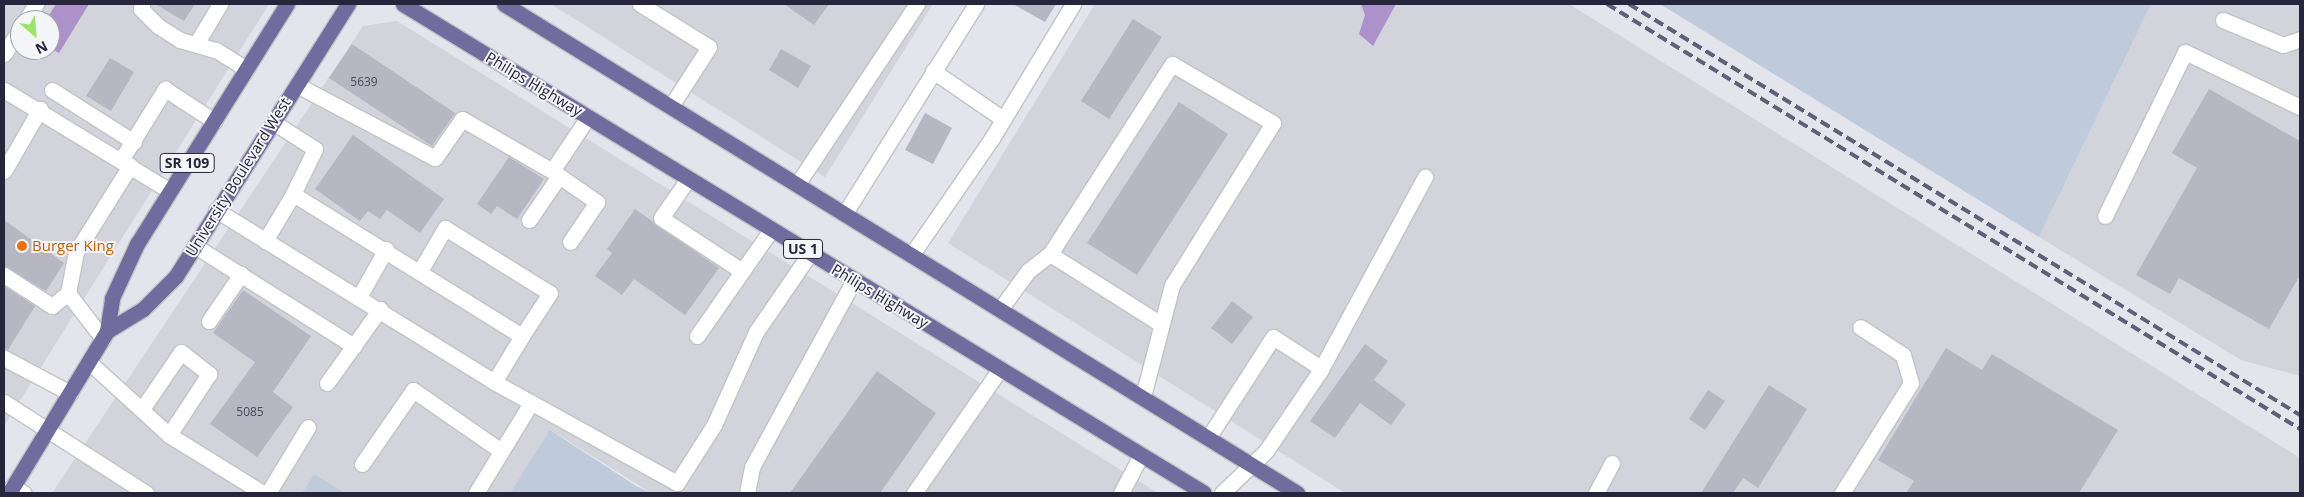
<!DOCTYPE html>
<html>
<head>
<meta charset="utf-8">
<style>
	body { margin:0 }
	#map { position:relative; width:2304px; height:497px; overflow:hidden; background:#e3e4ec; font-family:"Open Sans",sans-serif }
	div>[style] { position:absolute }
	.built>* { inset:0; background:#d2d3db }
	.green>* { inset:0; background:#bfcadb }
	.water>* { inset:0; background:#ad91cb }
	.building>* { inset:0; background:#b6b7c3 }
	.roads { filter:drop-shadow(1px 0 #c2c2c8) drop-shadow(-1px 0 #c2c2c8) drop-shadow(0 1px #c2c2c8) drop-shadow(0 -1px #c2c2c8) }
	.minor>* { height:15px; margin:-7.5px; padding:0 7.5px; transform-origin:7.5px; border-radius:7.5px; background:#fff }
	.major>* { height:15px; margin:-7.5px; padding:0 7.5px; transform-origin:7.5px; border-radius:7.5px; background:#706c9d }
	.rail>* { height:4px; margin-top:-2px; transform-origin:0; background:repeating-linear-gradient(90deg,#615f77 0 10px,transparent 0 15px) }
	.dots>* { width:14px; height:14px; translate:-50% -50%; box-sizing:border-box; border:2px solid #f4f5f8; border-radius:50% }
	span { translate:-50% -50%; white-space:nowrap; text-align:center; line-height:1.15; -webkit-text-stroke:4px #f4f5f8; paint-order:stroke }
	.number-label { font-size:12px; color:#4a4a5d }
	.number-label span { -webkit-text-stroke-width:0 }
	.shield-label span { padding:1px 4px; background:#f4f5f8; border:1px solid; border-radius:4px; -webkit-text-stroke-width:0 }
	.shield-label { font-size:14px; color:#26253b; font-weight:700 }
	.street-label { font-size:15px; color:#26253b }
	.food-label { font-size:15px; color:#c56008 }
	.left { translate:0 -50%; text-align:left }
	.frame { position:absolute; inset:0; border:5px solid #26253b; pointer-events:none }
	.north { position:absolute; left:10px; top:10px; width:50px; height:50px; box-sizing:border-box; background:#f4f5f8; border:1px solid #a2a2ac; border-radius:50%; rotate:153deg; font-size:14px; font-weight:700; line-height:20px; text-align:center; color:#26253b }
	.north::after { content:''; display:block; margin:auto; width:18px; height:22px; background:#9de569; clip-path:polygon(50% 0,100% 100%,50% 72%,0 100%) }
</style>
</head>
<body>
<div id="map">
	<div class="built">
		<i style="clip-path:polygon(evenodd,4px 4px,269px 4px,4px 426px,4px 4px,20px 20px,50px 20px,50px 50px,20px 50px,20px 20px)"></i>
		<i style="clip-path:polygon(551px 4px,933px 4px,825px 177px)"></i>
		<i style="clip-path:polygon(1095px 4px,1569px 4px,2300px 458px,2300px 493px,1345px 493px,948px 243px)"></i>
		<i style="clip-path:polygon(2151px 4px,2300px 4px,2300px 376px,2241px 360px,2039px 237px)"></i>
		<i style="clip-path:polygon(397px 21px,1158px 493px,651px 493px,551px 430px,510px 493px,345px 493px,314px 474px,302px 493px,52px 493px,363px 26px)"></i>
	</div>
	<div class="green">
		<i style="clip-path:polygon(1660px 4px,2151px 4px,2039px 237px)"></i>
		<i style="clip-path:polygon(550px 430px,636px 486px,651px 493px,510px 493px)"></i>
		<i style="clip-path:polygon(314px 474px,345px 493px,302px 493px)"></i>
	</div>
	<div class="water">
		<i style="clip-path:polygon(56px 4px,89px 4px,59px 53px,50px 48px,50px 20px,46px 20px)"></i>
		<i style="clip-path:polygon(1361px 4px,1396px 4px,1373px 46px,1359px 34px,1365px 15px)"></i>
	</div>
	<div class="building">
		<i style="clip-path:polygon(155px 4px,195px 4px,184px 21px)"></i>
		<i style="clip-path:polygon(784px 4px,829px 4px,814px 25px)"></i>
		<i style="clip-path:polygon(1013px 4px,1056px 4px,1045px 22px)"></i>
		<i style="clip-path:polygon(1133px 19px,1162px 37px,1109px 119px,1081px 101px)"></i>
		<i style="clip-path:polygon(352px 44px,455px 113px,432px 146px,329px 78px)"></i>
		<i style="clip-path:polygon(781px 49px,811px 66px,798px 88px,769px 70px)"></i>
		<i style="clip-path:polygon(110px 58px,134px 72px,111px 111px,86px 96px)"></i>
		<i style="clip-path:polygon(2209px 89px,2300px 141px,2300px 275px,2269px 329px,2179px 278px,2170px 294px,2136px 275px,2197px 168px,2172px 153px)"></i>
		<i style="clip-path:polygon(1179px 102px,1228px 134px,1137px 275px,1087px 243px)"></i>
		<i style="clip-path:polygon(925px 113px,952px 128px,933px 164px,905px 150px)"></i>
		<i style="clip-path:polygon(353px 135px,444px 199px,420px 233px,387px 210px,380px 219px,368px 211px,360px 221px,315px 189px)"></i>
		<i style="clip-path:polygon(509px 157px,544px 179px,517px 219px,497px 206px,491px 214px,477px 204px)"></i>
		<i style="clip-path:polygon(635px 209px,719px 268px,685px 315px,634px 279px,622px 295px,595px 276px,612px 253px,607px 249px)"></i>
		<i style="clip-path:polygon(4px 220px,64px 263px,46px 291px,4px 266px)"></i>
		<i style="clip-path:polygon(4px 286px,35px 306px,8px 350px,4px 349px)"></i>
		<i style="clip-path:polygon(243px 290px,311px 336px,273px 392px,293px 407px,257px 457px,210px 424px,255px 362px,213px 333px)"></i>
		<i style="clip-path:polygon(1232px 301px,1253px 317px,1232px 344px,1211px 328px)"></i>
		<i style="clip-path:polygon(1365px 344px,1388px 361px,1374px 380px,1406px 404px,1391px 425px,1360px 403px,1335px 438px,1310px 421px)"></i>
		<i style="clip-path:polygon(1946px 348px,1982px 370px,1992px 354px,2118px 430px,2079px 493px,1906px 493px,1914px 481px,1878px 460px)"></i>
		<i style="clip-path:polygon(877px 371px,936px 413px,880px 493px,790px 493px)"></i>
		<i style="clip-path:polygon(1769px 385px,1807px 409px,1758px 488px,1743px 478px,1733px 493px,1701px 493px)"></i>
		<i style="clip-path:polygon(1708px 390px,1725px 401px,1705px 430px,1689px 419px)"></i>
	</div>
	<div class="roads">
		<div class="minor">
			<i style="left:142px;top:4px;width:5px;rotate:101deg"></i>
			<i style="left:141px;top:9px;width:24px;rotate:45deg"></i>
			<i style="left:158px;top:26px;width:26px;rotate:32deg"></i>
			<i style="left:180px;top:40px;width:37px;rotate:16deg"></i>
			<i style="left:216px;top:50px;width:36px;rotate:32deg"></i>
			<i style="left:640px;top:4px;width:81px;rotate:31.9deg"></i>
			<i style="left:709px;top:47px;width:70px;rotate:122.8deg"></i>
			<i style="left:26px;top:20px;width:19px;rotate:-58deg"></i>
			<i style="left:2223px;top:20px;width:65px;rotate:22.6deg"></i>
			<i style="left:2283px;top:45px;width:18px;rotate:-19deg"></i>
			<i style="left:196px;top:44px;width:47px;rotate:-59deg"></i>
			<i style="left:4px;top:54px;width:30px;rotate:-57deg"></i>
			<i style="left:933px;top:71px;width:85px;rotate:34.4deg"></i>
			<i style="left:297px;top:85px;width:156px;rotate:27.9deg"></i>
			<i style="left:435px;top:158px;width:47px;rotate:-55.3deg"></i>
			<i style="left:462px;top:119px;width:104px;rotate:30deg"></i>
			<i style="left:552px;top:171px;width:65px;rotate:-56.3deg"></i>
			<i style="left:4px;top:90px;width:194px;rotate:31.3deg"></i>
			<i style="left:52px;top:90px;width:97px;rotate:32.4deg"></i>
			<i style="left:273px;top:122px;width:50px;rotate:32.7deg"></i>
			<i style="left:315px;top:149px;width:50px;rotate:116.1deg"></i>
			<i style="left:293px;top:194px;width:269px;rotate:31.8deg"></i>
			<i style="left:522px;top:336px;width:54px;rotate:121.3deg"></i>
			<i style="left:494px;top:382px;width:209px;rotate:28.9deg"></i>
			<i style="left:677px;top:483px;width:69px;rotate:-57.5deg"></i>
			<i style="left:714px;top:425px;width:102px;rotate:-65.7deg"></i>
			<i style="left:756px;top:332px;width:96px;rotate:-55.6deg"></i>
			<i style="left:121px;top:160px;width:84px;rotate:-58.2deg"></i>
			<i style="left:165px;top:89px;width:59px;rotate:33.1deg"></i>
			<i style="left:4px;top:171px;width:72px;rotate:-59.9deg"></i>
			<i style="left:552px;top:171px;width:55px;rotate:34.6deg"></i>
			<i style="left:597px;top:202px;width:48px;rotate:124deg"></i>
			<i style="left:688px;top:179px;width:47px;rotate:124.7deg"></i>
			<i style="left:661px;top:218px;width:97px;rotate:33.2deg"></i>
			<i style="left:798px;top:183px;width:215px;rotate:-56.4deg"></i>
			<i style="left:216px;top:210px;width:327px;rotate:31.7deg"></i>
			<i style="left:845px;top:213px;width:247px;rotate:-57.9deg"></i>
			<i style="left:2105px;top:216px;width:182px;rotate:-64deg"></i>
			<i style="left:2185px;top:52px;width:127px;rotate:25.6deg"></i>
			<i style="left:529px;top:220px;width:53px;rotate:-55.7deg"></i>
			<i style="left:265px;top:241px;width:55px;rotate:-59.2deg"></i>
			<i style="left:195px;top:246px;width:188px;rotate:32.2deg"></i>
			<i style="left:912px;top:254px;width:141px;rotate:-55.4deg"></i>
			<i style="left:992px;top:138px;width:157px;rotate:-58.8deg"></i>
			<i style="left:1050px;top:254px;width:129px;rotate:32.3deg"></i>
			<i style="left:420px;top:271px;width:50px;rotate:-59.8deg"></i>
			<i style="left:445px;top:228px;width:123px;rotate:31.8deg"></i>
			<i style="left:550px;top:293px;width:51px;rotate:123.1deg"></i>
			<i style="left:4px;top:275px;width:57px;rotate:32.9deg"></i>
			<i style="left:52px;top:306px;width:21px;rotate:-39deg"></i>
			<i style="left:359px;top:297px;width:55px;rotate:-60.6deg"></i>
			<i style="left:1001px;top:308px;width:46px;rotate:-53.9deg"></i>
			<i style="left:1028px;top:271px;width:28px;rotate:-38deg"></i>
			<i style="left:1050px;top:254px;width:226px;rotate:-57.3deg"></i>
			<i style="left:1172px;top:64px;width:117px;rotate:30.3deg"></i>
			<i style="left:1273px;top:123px;width:191px;rotate:121.9deg"></i>
			<i style="left:1172px;top:285px;width:115px;rotate:104.6deg"></i>
			<i style="left:209px;top:321px;width:57px;rotate:-55.8deg"></i>
			<i style="left:697px;top:336px;width:129px;rotate:-55.1deg"></i>
			<i style="left:103px;top:339px;width:58px;rotate:-127.3deg"></i>
			<i style="left:68px;top:293px;width:42px;rotate:-79deg"></i>
			<i style="left:76px;top:252px;width:102px;rotate:-57.9deg"></i>
			<i style="left:4px;top:358px;width:75px;rotate:27.9deg"></i>
			<i style="left:89px;top:362px;width:108px;rotate:42.4deg"></i>
			<i style="left:169px;top:435px;width:110px;rotate:31.7deg"></i>
			<i style="left:327px;top:383px;width:91px;rotate:-54.4deg"></i>
			<i style="left:4px;top:402px;width:169px;rotate:32.7deg"></i>
			<i style="left:142px;top:409px;width:69px;rotate:-55.6deg"></i>
			<i style="left:181px;top:352px;width:36px;rotate:38deg"></i>
			<i style="left:209px;top:374px;width:73px;rotate:123.3deg"></i>
			<i style="left:1208px;top:438px;width:120px;rotate:-57.2deg"></i>
			<i style="left:1273px;top:337px;width:57px;rotate:32.9deg"></i>
			<i style="left:362px;top:464px;width:90px;rotate:-55.4deg"></i>
			<i style="left:413px;top:390px;width:107px;rotate:34.7deg"></i>
			<i style="left:12px;top:487px;width:13px;rotate:27deg"></i>
			<i style="left:268px;top:493px;width:77px;rotate:-58.8deg"></i>
			<i style="left:476px;top:493px;width:105px;rotate:-58.6deg"></i>
			<i style="left:747px;top:493px;width:26px;rotate:-79deg"></i>
			<i style="left:752px;top:467px;width:213px;rotate:-61.4deg"></i>
			<i style="left:914px;top:493px;width:151px;rotate:-55.3deg"></i>
			<i style="left:1121px;top:493px;width:43px;rotate:-62.2deg"></i>
			<i style="left:1222px;top:493px;width:61px;rotate:-43.7deg"></i>
			<i style="left:1266px;top:451px;width:97px;rotate:-56deg"></i>
			<i style="left:1320px;top:371px;width:221px;rotate:-61.6deg"></i>
			<i style="left:1596px;top:493px;width:34px;rotate:-62deg"></i>
			<i style="left:1842px;top:493px;width:130px;rotate:-57.9deg"></i>
			<i style="left:1911px;top:383px;width:29px;rotate:-106deg"></i>
			<i style="left:1903px;top:355px;width:51px;rotate:-146.9deg"></i>
		</div>
		<div class="major">
			<i style="left:403px;top:4px;width:938px;rotate:31.4deg"></i>
			<i style="left:504px;top:4px;width:932px;rotate:31.66deg"></i>
			<i style="left:107px;top:331px;width:42px;rotate:-31.4deg"></i>
			<i style="left:143px;top:309px;width:47px;rotate:-45deg"></i>
			<i style="left:176px;top:276px;width:322px;rotate:-57.7deg"></i>
			<i style="left:9px;top:493px;width:189px;rotate:-58.8deg"></i>
			<i style="left:107px;top:331px;width:33px;rotate:-81deg"></i>
			<i style="left:112px;top:298px;width:60px;rotate:-65.2deg"></i>
			<i style="left:137px;top:244px;width:283px;rotate:-58deg"></i>
		</div>
	</div>
	<div class="rail">
		<i style="left:1607px;top:4px;width:813px;rotate:31.52deg"></i>
		<i style="left:1629px;top:4px;width:787px;rotate:31.49deg"></i>
	</div>
	<div class="dots">
		<i style="left:22px;top:246px;background:#e8710a"></i>
	</div>
	<div class="number-label">
		<span style="left:364px;top:82px">5639</span>
		<span style="left:250px;top:412px">5085</span>
	</div>
	<div class="shield-label">
		<span style="left:187px;top:163px">SR 109</span>
		<span style="left:803px;top:249px">US 1</span>
	</div>
	<div class="street-label">
		<span style="left:534px;top:84px;rotate:31deg">Philips Highway</span>
		<span style="left:238px;top:177px;rotate:-58deg">University Boulevard West</span>
		<span style="left:880px;top:296px;rotate:31deg">Philips Highway</span>
	</div>
	<div class="food-label">
		<span class="left" style="left:32px;top:246px">Burger King</span>
	</div>
	<div class="frame"></div>
	<div class="north">N</div>
</div>
</body>
</html>
